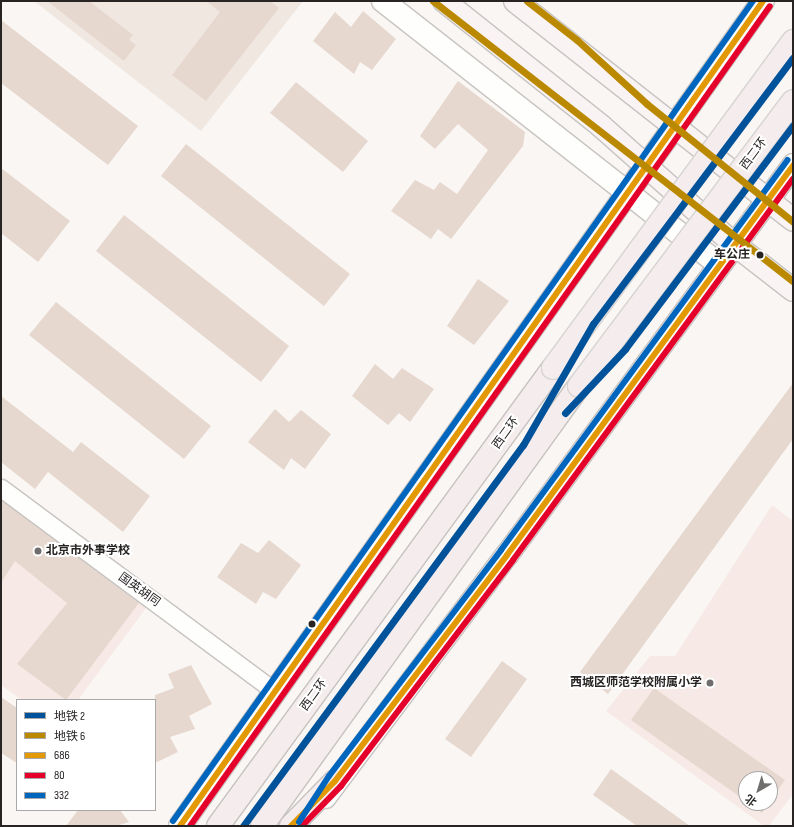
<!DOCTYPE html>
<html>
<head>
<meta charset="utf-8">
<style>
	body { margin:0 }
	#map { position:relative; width:794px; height:827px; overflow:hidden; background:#f9f6f3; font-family:"Sofia Sans Condensed","Noto Sans SC",sans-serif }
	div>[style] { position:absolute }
	.built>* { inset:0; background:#f0e7e1 }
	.education>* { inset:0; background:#f7eae6 }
	.building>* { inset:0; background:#e7d8cf }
	.roads { filter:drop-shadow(1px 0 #c6c3c1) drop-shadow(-1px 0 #c6c3c1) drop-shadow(0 1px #c6c3c1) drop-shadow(0 -1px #c6c3c1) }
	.street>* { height:17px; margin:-8.5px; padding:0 8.5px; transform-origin:8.5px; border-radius:8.5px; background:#fefefd }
	.secondary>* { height:22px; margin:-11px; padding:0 11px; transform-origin:11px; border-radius:11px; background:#fefefd }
	.primary>* { height:22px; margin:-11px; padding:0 11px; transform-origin:11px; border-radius:11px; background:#f9f3f4 }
	.highway>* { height:22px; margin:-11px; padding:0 11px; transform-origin:11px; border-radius:11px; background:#f5eced }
	.bridges { filter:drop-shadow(1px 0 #d6d4d3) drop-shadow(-1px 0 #d6d4d3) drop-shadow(0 1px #d6d4d3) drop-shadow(0 -1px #d6d4d3) }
	.highway-bridge>* { height:22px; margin:-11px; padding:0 11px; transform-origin:11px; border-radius:11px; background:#f5eced }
	.bus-1>* { height:6px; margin:-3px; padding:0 3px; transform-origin:3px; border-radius:3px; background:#e29904 }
	.bus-2>* { height:6px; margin:-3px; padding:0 3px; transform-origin:3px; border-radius:3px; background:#e4002b }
	.bus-3>* { height:6px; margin:-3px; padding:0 3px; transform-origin:3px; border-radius:3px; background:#0065bd }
	.metro-1>* { height:7px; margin:-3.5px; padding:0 3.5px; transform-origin:3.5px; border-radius:3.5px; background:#00529b }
	.metro-2>* { height:7px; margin:-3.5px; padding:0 3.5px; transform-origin:3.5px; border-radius:3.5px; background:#bb8900 }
	.dots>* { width:11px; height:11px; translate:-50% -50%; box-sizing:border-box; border:2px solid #fff; border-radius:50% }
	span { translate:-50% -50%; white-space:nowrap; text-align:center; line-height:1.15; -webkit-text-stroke:4px #fff; paint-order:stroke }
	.street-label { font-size:12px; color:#272423 }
	.stop-label { font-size:12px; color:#272423; font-weight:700 }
	.right { translate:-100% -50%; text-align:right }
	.poi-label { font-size:12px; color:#272423; font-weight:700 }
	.left { translate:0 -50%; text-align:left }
	.frame { position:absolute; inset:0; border:2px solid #272423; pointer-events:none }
	.legend { position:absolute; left:16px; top:699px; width:140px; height:112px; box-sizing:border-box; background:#fff; border:1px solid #a9a7a7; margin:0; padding:5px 7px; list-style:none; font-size:12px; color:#272423 }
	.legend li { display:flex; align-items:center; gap:8px; height:20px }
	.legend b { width:20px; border:1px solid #a9a7a7 }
	.north { position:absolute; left:738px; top:771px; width:40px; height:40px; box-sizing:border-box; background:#fff; border:1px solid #a9a7a7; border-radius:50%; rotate:218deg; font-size:11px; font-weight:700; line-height:16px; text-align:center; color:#272423 }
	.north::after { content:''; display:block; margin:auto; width:14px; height:18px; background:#706e6c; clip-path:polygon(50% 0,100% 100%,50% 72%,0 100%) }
</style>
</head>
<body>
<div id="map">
	<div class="built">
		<i style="clip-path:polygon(34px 1px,303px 1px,201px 131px)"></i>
	</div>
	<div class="education">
		<i style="clip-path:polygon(1px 498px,149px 604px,78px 700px,22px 700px,1px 685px)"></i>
		<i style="clip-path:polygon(evenodd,772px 505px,793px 521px,793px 794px,769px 826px,764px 826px,606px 711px,650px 656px,675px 656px,772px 505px,746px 779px,770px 779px,770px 803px,746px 803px,746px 779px)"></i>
	</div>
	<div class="building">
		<i style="clip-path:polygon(47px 1px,89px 1px,133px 35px,129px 40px,136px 45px,124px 61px)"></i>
		<i style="clip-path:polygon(206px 1px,270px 1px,279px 8px,206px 101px,172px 75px,220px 12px)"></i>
		<i style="clip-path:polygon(363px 11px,396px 39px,372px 70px,360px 62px,354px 74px,313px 41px,335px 12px,351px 27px)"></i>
		<i style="clip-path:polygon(1px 20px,138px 126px,108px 165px,1px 83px)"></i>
		<i style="clip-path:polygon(458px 81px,525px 132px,523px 146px,451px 239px,438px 229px,431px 239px,391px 211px,415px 180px,434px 190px,440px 182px,457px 194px,488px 150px,458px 124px,435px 149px,420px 136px)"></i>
		<i style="clip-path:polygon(296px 82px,368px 141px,343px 172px,270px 113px)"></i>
		<i style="clip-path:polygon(186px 144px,350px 274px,324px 306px,161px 176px)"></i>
		<i style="clip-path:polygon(1px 168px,70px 221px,38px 262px,1px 233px)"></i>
		<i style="clip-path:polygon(124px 215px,289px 346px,261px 382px,96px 251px)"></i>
		<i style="clip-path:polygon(478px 279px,509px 301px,474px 345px,447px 326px)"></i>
		<i style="clip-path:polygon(56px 302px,211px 426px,184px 459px,29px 335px)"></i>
		<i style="clip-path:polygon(375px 364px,393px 379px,402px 368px,434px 389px,410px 422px,399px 413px,388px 425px,352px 396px)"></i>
		<i style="clip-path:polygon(793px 383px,793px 439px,608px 694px,580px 672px)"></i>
		<i style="clip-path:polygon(1px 396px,73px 452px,81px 442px,150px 496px,123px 532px,48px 472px,35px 489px,1px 462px)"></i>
		<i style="clip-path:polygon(275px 409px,289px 422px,301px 410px,331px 434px,305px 469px,291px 458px,284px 470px,248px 442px)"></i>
		<i style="clip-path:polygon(1px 500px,139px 603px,66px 700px,17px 664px,67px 603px,15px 561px,1px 583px)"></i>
		<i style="clip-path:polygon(269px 540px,301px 565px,276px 599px,263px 592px,256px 604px,217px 577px,241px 543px,258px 553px)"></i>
		<i style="clip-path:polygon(502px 661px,527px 679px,471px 757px,445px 739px)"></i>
		<i style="clip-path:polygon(191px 665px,212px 704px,189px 716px,195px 729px,170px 737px,178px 752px,155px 763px,155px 695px,174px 688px,168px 674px)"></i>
		<i style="clip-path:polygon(654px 688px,785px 780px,770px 801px,770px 779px,746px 779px,746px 801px,631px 720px)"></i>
		<i style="clip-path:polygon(1px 697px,17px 708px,17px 763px,1px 753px)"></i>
		<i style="clip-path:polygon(611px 769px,690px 826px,637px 826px,593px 795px)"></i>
		<i style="clip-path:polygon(748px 803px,769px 803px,762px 813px)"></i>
		<i style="clip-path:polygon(78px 810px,120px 810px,129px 822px,116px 826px,66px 826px)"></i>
	</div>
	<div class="roads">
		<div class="street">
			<i style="left:1px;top:488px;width:342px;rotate:36.6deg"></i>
		</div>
		<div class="secondary">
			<i style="left:383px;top:1px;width:427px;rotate:38.1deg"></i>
			<i style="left:325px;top:797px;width:303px;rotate:-53.1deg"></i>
			<i style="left:507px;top:555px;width:484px;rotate:-53.7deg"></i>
			<i style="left:180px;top:826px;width:1010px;rotate:-54.75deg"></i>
		</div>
		<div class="primary">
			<i style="left:444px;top:1px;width:201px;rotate:38.5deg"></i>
			<i style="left:601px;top:126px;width:178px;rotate:41.6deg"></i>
			<i style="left:734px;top:244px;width:75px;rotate:37.9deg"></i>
			<i style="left:515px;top:1px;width:354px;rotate:38.2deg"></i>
		</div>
		<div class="highway">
			<i style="left:218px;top:826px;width:567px;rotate:-53.82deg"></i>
			<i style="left:262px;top:826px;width:542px;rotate:-54.23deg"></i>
			<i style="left:291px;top:826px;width:63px;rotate:-45.6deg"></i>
		</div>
	</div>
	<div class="bridges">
		<div class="highway-bridge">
			<i style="left:553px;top:368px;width:406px;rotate:-53.7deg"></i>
			<i style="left:579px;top:386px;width:356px;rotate:-53.1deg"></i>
		</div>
	</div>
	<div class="bus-1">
		<i style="left:180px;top:826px;width:1010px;rotate:-54.75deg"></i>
		<i style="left:291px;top:826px;width:63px;rotate:-45.6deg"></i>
		<i style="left:335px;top:781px;width:284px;rotate:-52.7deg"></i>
		<i style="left:507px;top:555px;width:484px;rotate:-53.7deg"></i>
	</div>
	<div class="bus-2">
		<i style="left:190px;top:826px;width:1004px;rotate:-54.73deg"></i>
		<i style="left:302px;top:826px;width:56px;rotate:-45.7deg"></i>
		<i style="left:341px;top:786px;width:284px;rotate:-52.7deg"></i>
		<i style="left:513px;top:560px;width:473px;rotate:-53.7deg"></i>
	</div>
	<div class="bus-3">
		<i style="left:173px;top:821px;width:1004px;rotate:-54.73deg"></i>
		<i style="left:299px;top:822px;width:55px;rotate:-56.9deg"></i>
		<i style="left:329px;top:776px;width:284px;rotate:-52.7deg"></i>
		<i style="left:501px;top:550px;width:484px;rotate:-53.7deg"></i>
	</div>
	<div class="metro-1">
		<i style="left:565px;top:413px;width:88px;rotate:-46.8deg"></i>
		<i style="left:625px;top:349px;width:280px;rotate:-53.1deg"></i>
		<i style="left:243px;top:826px;width:473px;rotate:-53.7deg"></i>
		<i style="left:523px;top:445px;width:140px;rotate:-60deg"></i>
		<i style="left:593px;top:324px;width:333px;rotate:-53.1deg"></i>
	</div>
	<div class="metro-2">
		<i style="left:433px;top:1px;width:456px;rotate:37.9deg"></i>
		<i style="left:527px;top:1px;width:63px;rotate:38deg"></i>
		<i style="left:577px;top:40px;width:95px;rotate:42.4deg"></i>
		<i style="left:647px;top:104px;width:188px;rotate:38.9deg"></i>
	</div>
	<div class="dots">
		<i style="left:760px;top:255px;background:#272423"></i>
		<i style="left:38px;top:551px;background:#706e6c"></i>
		<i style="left:312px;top:624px;background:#272423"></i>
		<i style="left:710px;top:683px;background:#706e6c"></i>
	</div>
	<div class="street-label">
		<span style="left:754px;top:154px;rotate:-53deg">西二环</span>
		<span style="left:506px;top:433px;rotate:-54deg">西二环</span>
		<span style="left:139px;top:590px;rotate:36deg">国英胡同</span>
		<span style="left:314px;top:695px;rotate:-54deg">西二环</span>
	</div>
	<div class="stop-label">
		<span class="right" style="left:750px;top:255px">车公庄</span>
	</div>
	<div class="poi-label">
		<span class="left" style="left:46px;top:551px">北京市外事学校</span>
		<span class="right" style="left:702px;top:683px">西城区师范学校附属小学</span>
	</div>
	<div class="frame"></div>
	<ul class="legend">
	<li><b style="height:5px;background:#00529b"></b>地铁 2</li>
	<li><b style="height:5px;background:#bb8900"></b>地铁 6</li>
	<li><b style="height:5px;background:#e29904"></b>686</li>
	<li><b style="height:5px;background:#e4002b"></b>80</li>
	<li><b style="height:5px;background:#0065bd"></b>332</li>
	</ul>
	<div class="north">北</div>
</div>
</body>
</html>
